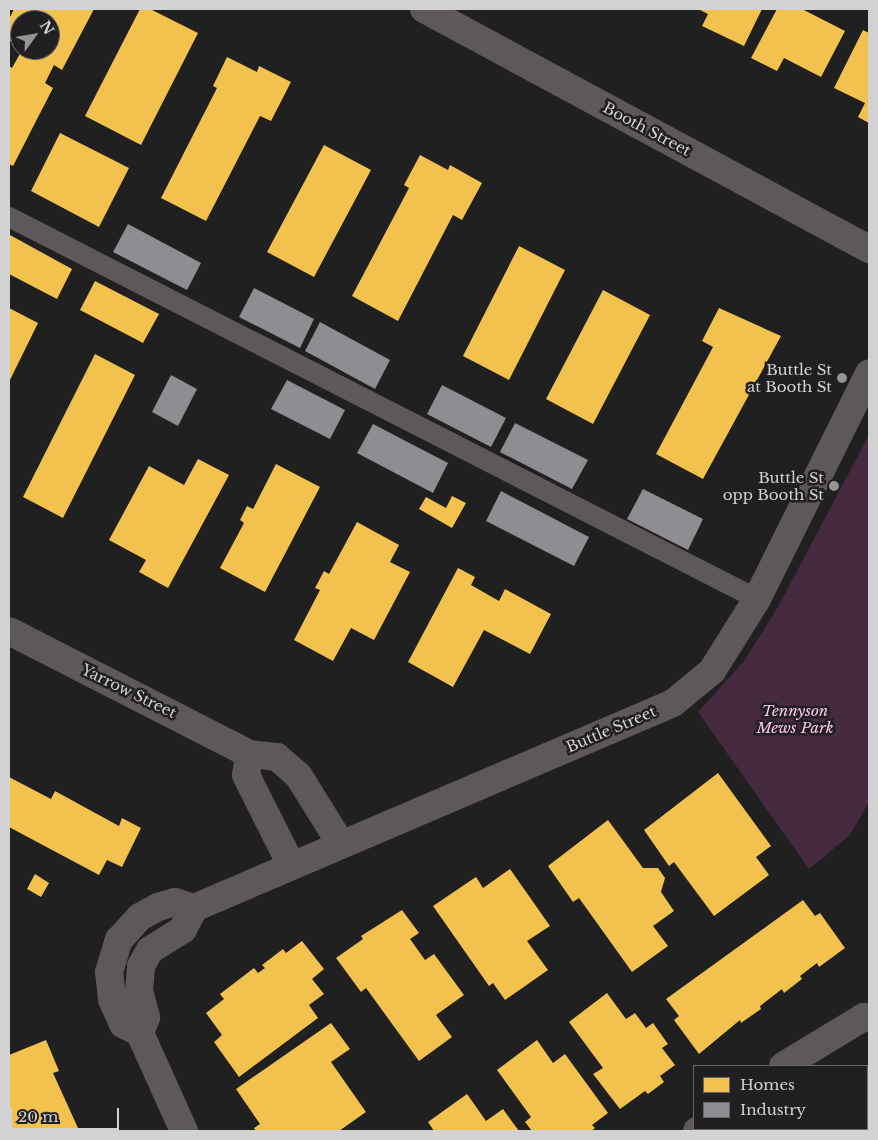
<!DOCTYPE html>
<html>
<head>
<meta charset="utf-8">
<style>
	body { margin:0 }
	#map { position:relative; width:878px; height:1140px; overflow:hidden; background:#202020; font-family:"Libre Baskerville",serif }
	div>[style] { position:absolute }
	.green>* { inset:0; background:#452a40 }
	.homes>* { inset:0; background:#f2c14e }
	.industry>* { inset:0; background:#8d8d92 }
	.lane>* { height:20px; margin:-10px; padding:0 10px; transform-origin:10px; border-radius:10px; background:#5e585c }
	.street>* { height:28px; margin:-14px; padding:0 14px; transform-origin:14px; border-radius:14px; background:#5e585c }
	.dots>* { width:14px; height:14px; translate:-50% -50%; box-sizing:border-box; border:2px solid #211f21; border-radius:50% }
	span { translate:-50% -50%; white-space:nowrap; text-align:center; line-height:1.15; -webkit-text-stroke:5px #211f21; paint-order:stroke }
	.street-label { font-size:15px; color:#d3d2d3 }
	.poi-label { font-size:15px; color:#d3d2d3 }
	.right { translate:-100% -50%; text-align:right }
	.park-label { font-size:15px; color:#fcc5f0; font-style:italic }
	.frame { position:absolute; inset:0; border:10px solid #d3d2d3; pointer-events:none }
	.legend { position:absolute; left:693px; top:1065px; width:175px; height:65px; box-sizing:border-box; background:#211f21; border:1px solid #686768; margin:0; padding:6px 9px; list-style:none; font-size:15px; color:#d3d2d3 }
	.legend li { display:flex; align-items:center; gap:10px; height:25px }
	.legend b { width:25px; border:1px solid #686768 }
	.north { position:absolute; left:10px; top:10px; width:50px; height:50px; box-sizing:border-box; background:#211f21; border:1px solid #686768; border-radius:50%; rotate:58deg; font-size:14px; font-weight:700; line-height:20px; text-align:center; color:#d3d2d3 }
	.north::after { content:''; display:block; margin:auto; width:18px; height:22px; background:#949494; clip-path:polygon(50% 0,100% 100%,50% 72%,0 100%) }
	.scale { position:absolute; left:10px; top:1108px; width:109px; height:22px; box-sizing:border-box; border:2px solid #d3d2d3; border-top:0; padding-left:6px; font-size:15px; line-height:18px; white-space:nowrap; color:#d3d2d3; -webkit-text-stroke:4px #211f21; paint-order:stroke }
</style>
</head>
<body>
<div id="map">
	<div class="green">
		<i style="clip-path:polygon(869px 435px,869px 802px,850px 835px,809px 869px,698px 712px,744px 661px,779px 605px)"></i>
	</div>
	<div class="homes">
		<i style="clip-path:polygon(14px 9px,94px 9px,62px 70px,54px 65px,45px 83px,53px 88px,13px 166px,9px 164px,9px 66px,12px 68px,22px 50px,50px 50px,50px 20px,20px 20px,20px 46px,9px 40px,9px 19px)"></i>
		<i style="clip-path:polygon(140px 9px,150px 9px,198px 33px,141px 145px,85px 116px)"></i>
		<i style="clip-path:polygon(698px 9px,762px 9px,744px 46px,702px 26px,708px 14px)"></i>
		<i style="clip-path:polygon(777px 9px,802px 9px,845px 31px,821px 77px,784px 58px,777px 71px,751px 58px)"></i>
		<i style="clip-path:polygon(863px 30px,869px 33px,869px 123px,858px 117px,865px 103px,834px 88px)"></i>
		<i style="clip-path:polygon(227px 57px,257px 72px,259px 66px,291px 82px,271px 121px,260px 116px,206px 221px,161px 198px,217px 88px,213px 86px)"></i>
		<i style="clip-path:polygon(60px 133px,129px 168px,99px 227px,31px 191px)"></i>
		<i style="clip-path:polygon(324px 145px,371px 170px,314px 277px,267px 252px)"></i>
		<i style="clip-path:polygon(420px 155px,448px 170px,450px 165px,482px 183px,462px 220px,453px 215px,398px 321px,352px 296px,409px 188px,404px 185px)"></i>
		<i style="clip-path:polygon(10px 235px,72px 269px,57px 299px,9px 274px)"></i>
		<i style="clip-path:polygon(519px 246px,565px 270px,509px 380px,463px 356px)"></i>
		<i style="clip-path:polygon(95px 281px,159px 314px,143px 343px,80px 310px)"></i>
		<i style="clip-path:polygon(603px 290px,650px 315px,593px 424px,546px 399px)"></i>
		<i style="clip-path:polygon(9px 308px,38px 323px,9px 382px)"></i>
		<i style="clip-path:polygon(719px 308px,781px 336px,703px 479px,656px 454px,713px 347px,702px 341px)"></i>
		<i style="clip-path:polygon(95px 354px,135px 375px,63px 518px,23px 497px)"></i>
		<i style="clip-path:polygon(198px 459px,229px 475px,168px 588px,139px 572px,146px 560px,109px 540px,149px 466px,184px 485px)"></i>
		<i style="clip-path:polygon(276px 464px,320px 487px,265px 592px,220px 568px,244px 523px,240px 520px,247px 506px,253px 509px)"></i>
		<i style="clip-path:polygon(452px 496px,466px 503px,452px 528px,419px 509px,426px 497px,446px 508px)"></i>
		<i style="clip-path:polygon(357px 522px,399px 545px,390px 562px,410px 572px,374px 640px,351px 628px,333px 661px,294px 640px,320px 590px,315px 588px,324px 571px,329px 574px)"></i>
		<i style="clip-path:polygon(458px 568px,475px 577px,471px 585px,499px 601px,505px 589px,551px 614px,530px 654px,484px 630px,453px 687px,408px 662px)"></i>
		<i style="clip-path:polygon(718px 773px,771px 846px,756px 857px,769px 875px,714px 916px,674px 862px,669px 866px,644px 830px)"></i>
		<i style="clip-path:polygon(9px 777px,51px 799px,55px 791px,119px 826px,122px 818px,141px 828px,122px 867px,107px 860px,99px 875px,9px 827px)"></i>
		<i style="clip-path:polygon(608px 820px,643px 868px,658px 868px,665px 878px,661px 892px,674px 911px,653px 926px,668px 946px,632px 972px,579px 898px,573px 902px,548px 866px)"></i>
		<i style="clip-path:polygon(510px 869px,550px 926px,527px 941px,548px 970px,505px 1000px,493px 983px,489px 986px,433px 906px,476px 877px,483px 888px)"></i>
		<i style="clip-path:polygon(35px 874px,49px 883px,41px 897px,27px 889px)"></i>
		<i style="clip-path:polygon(803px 900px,815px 916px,820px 913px,845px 948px,819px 967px,817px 963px,800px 976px,802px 979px,784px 993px,782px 989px,760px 1006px,761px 1009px,741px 1023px,740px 1020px,699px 1054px,674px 1020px,679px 1016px,666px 999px)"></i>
		<i style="clip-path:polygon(402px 910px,419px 933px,410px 939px,425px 960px,434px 954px,464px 995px,436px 1015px,452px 1037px,419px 1061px,366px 988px,361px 992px,336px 958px,363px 939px,361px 936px)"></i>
		<i style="clip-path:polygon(302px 941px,324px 969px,312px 979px,324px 994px,309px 1005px,318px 1018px,239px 1077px,214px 1042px,222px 1035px,206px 1013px,224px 999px,220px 994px,254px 968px,258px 973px,265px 968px,262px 965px,283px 949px,286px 953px)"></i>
		<i style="clip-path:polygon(607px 993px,626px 1019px,635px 1013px,646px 1028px,653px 1023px,668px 1044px,662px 1048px,675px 1065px,660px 1076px,664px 1082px,648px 1094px,645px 1091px,620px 1109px,593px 1074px,603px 1068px,569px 1022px)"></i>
		<i style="clip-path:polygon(331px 1023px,350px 1049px,331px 1062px,366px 1112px,339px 1131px,256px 1131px,254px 1128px,260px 1124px,236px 1089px)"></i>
		<i style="clip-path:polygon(46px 1040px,59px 1071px,53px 1073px,78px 1128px,70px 1131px,9px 1131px,9px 1055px)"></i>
		<i style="clip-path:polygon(537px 1040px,553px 1063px,565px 1054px,608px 1113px,592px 1125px,595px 1128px,591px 1131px,532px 1131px,525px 1122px,531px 1117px,497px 1070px)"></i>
		<i style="clip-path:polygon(869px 1093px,869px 1131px,831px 1131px,829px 1129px,867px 1129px)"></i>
		<i style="clip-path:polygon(467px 1094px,486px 1121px,503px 1109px,519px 1131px,434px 1131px,428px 1122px)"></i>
	</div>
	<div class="industry">
		<i style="clip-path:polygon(128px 224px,201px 263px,187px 290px,113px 252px)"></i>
		<i style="clip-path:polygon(254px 288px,314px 319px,300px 348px,239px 317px)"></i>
		<i style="clip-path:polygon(320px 322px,390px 360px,375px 389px,305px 351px)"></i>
		<i style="clip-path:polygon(171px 375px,197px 389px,178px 426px,152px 412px)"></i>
		<i style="clip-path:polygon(287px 380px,345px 410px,330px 439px,271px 409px)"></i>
		<i style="clip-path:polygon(442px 385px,506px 418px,491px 447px,427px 414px)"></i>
		<i style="clip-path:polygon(515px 423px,588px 460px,572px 489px,500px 452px)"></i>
		<i style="clip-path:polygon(373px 424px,448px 463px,433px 493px,357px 453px)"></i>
		<i style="clip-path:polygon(643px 489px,703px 519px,688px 550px,627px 519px)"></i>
		<i style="clip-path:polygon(501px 491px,589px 537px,574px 566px,486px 521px)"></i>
	</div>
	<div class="lane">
		<i style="left:9px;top:217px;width:840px;rotate:27.05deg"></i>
	</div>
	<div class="street">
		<i style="left:424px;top:9px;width:506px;rotate:28.34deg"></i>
		<i style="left:9px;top:631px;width:270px;rotate:27.1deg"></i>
		<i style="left:249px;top:754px;width:28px;rotate:6deg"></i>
		<i style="left:277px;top:757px;width:28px;rotate:41deg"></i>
		<i style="left:298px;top:775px;width:81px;rotate:58.1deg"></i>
		<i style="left:249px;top:754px;width:21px;rotate:98deg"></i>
		<i style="left:246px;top:775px;width:101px;rotate:63.4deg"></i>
		<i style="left:194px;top:908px;width:521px;rotate:-23.17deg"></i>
		<i style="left:673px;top:703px;width:50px;rotate:-39.4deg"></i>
		<i style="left:712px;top:671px;width:85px;rotate:-58deg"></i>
		<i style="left:757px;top:599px;width:252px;rotate:-63.6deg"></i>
		<i style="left:140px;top:1033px;width:17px;rotate:-69deg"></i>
		<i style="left:146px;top:1017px;width:27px;rotate:-105deg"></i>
		<i style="left:139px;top:991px;width:25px;rotate:-85deg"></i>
		<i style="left:141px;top:966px;width:18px;rotate:-61deg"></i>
		<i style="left:150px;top:950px;width:39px;rotate:-32deg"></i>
		<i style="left:183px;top:929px;width:24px;rotate:-62deg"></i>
		<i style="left:783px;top:1066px;width:95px;rotate:-31.2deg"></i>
		<i style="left:864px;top:1017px;width:5px;rotate:11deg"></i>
		<i style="left:184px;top:1131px;width:107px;rotate:-114.2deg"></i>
		<i style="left:140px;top:1033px;width:19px;rotate:-152deg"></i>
		<i style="left:123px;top:1024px;width:27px;rotate:-114deg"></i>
		<i style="left:112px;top:999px;width:27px;rotate:-96deg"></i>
		<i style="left:109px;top:972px;width:34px;rotate:-73deg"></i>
		<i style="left:119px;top:940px;width:31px;rotate:-48deg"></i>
		<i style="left:140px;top:917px;width:21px;rotate:-29deg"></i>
		<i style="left:158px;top:907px;width:18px;rotate:-16deg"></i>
		<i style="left:175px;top:902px;width:20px;rotate:18deg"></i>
		<i style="left:697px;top:1131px;width:4px;rotate:-27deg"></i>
	</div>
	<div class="dots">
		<i style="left:842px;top:378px;background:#949494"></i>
		<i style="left:834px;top:486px;background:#949494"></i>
	</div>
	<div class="street-label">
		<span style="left:647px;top:129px;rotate:28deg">Booth Street</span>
		<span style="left:129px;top:691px;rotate:26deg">Yarrow Street</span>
		<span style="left:611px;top:729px;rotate:-23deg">Buttle Street</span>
	</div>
	<div class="poi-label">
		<span class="right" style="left:832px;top:378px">Buttle St<br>at Booth St</span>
		<span class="right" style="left:824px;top:486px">Buttle St<br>opp Booth St</span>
	</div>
	<div class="park-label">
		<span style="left:795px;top:719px">Tennyson<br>Mews Park</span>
	</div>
	<div class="frame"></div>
	<ul class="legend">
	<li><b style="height:14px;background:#f2c14e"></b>Homes</li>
	<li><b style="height:14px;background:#8d8d92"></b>Industry</li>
	</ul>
	<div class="north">N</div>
	<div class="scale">20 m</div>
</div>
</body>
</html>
